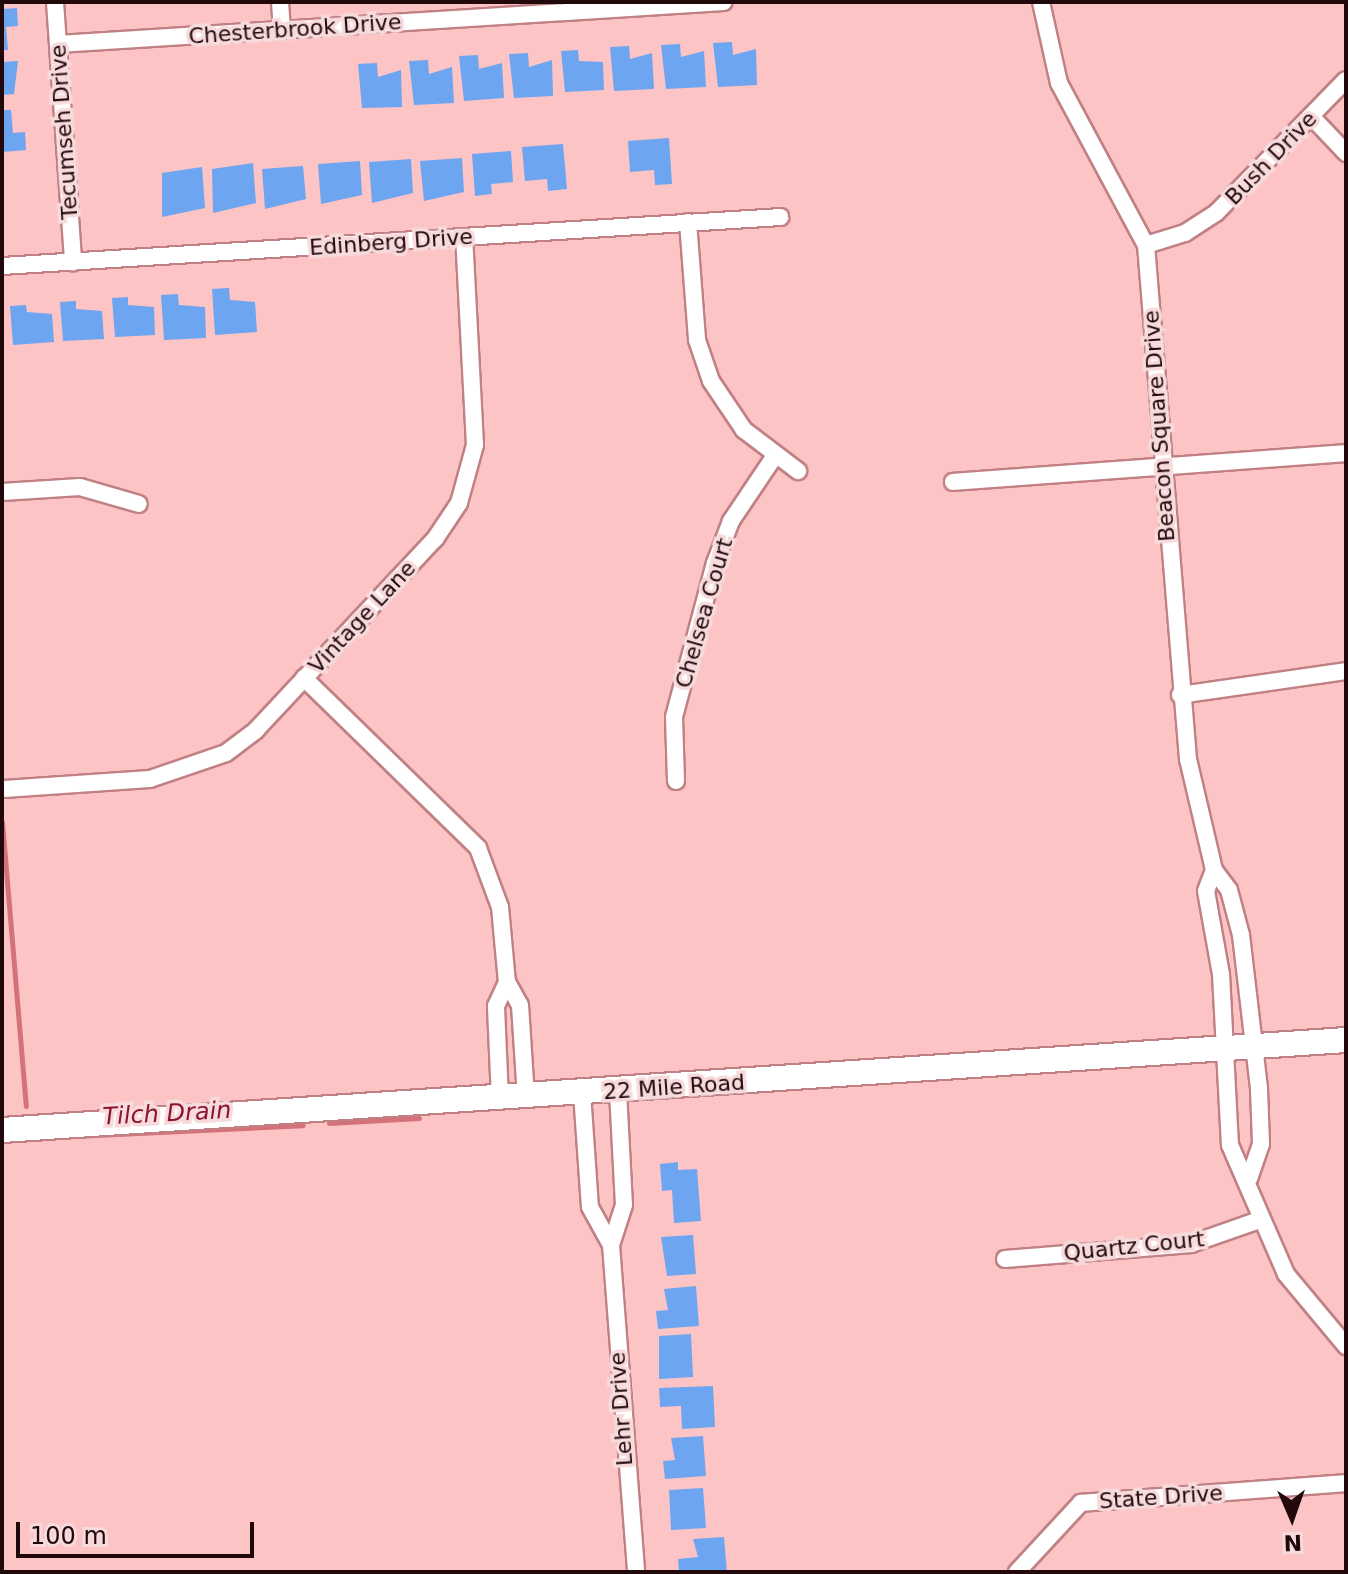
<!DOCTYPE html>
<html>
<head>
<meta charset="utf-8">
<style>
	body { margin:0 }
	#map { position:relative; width:1348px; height:1574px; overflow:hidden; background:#fdc4c6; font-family:"DejaVu Sans",sans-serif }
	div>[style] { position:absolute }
	.stream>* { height:5px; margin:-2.5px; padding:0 2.5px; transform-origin:2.5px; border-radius:2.5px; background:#d57179 }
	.building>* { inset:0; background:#6da5f0 }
	.roads { filter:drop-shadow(2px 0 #c18083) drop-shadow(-2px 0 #c18083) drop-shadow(0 2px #c18083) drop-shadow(0 -2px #c18083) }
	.street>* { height:16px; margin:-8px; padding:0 8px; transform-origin:8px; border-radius:8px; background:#fff }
	.secondary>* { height:24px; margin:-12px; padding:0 12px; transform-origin:12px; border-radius:12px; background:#fff }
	span { translate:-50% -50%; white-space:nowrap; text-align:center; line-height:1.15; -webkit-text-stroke:7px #f7dadb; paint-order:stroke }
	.street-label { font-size:22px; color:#20080b }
	.water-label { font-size:24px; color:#8f142f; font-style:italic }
	.frame { position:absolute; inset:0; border:4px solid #20080b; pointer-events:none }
	.north { position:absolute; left:1252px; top:1478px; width:80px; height:80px; -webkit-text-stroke:6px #f7dadb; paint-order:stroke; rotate:178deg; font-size:22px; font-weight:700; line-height:32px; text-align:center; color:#20080b }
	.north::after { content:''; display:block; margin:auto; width:28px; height:36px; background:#20080b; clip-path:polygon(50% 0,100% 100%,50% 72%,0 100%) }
	.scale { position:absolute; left:16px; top:1522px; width:238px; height:36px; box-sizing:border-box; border:4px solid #20080b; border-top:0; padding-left:10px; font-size:24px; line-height:28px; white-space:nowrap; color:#20080b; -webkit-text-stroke:6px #f7dadb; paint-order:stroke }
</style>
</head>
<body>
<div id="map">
	<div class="stream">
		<i style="left:2px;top:822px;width:285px;rotate:85.2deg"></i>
		<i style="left:329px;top:1123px;width:90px;rotate:-3.2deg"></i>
		<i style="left:32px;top:1138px;width:271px;rotate:-2.7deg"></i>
	</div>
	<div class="building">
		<i style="clip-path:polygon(17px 8px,18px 26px,6px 27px,8px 50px,2px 50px,2px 9px)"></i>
		<i style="clip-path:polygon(732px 42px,733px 55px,756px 49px,757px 85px,718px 87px,713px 43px)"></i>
		<i style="clip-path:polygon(680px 44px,681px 57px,704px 51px,706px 87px,666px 89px,661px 45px)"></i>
		<i style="clip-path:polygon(629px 46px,630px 59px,652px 53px,654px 89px,614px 91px,610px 47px)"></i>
		<i style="clip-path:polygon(578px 50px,579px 61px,603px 62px,604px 90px,565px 92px,561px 51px)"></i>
		<i style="clip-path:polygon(528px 53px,529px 67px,552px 60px,553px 96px,514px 98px,509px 54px)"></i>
		<i style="clip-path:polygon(478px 55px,479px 69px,502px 63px,504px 98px,464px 101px,459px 56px)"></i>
		<i style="clip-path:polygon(428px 60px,429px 74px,452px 67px,454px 103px,414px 105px,409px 61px)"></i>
		<i style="clip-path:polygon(18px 61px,14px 94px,2px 95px,2px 62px)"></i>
		<i style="clip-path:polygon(377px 63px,378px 77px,401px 70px,402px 107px,362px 108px,358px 64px)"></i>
		<i style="clip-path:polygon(2px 110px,11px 110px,13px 133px,25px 132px,26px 150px,2px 152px)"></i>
		<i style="clip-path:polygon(669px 138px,672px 184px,655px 185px,654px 170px,630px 172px,628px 141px)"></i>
		<i style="clip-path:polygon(563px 144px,567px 189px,548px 191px,547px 179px,525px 181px,522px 147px)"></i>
		<i style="clip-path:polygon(511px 151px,513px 182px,491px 184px,492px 194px,475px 196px,472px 154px)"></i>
		<i style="clip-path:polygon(462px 158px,464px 192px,424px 201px,420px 161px)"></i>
		<i style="clip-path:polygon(411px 159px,413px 193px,372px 203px,369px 162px)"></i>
		<i style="clip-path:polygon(360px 161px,362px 195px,321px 204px,318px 164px)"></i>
		<i style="clip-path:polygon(253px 163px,256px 203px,213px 213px,212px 169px)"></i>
		<i style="clip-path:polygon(303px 166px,306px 199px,265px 209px,262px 169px)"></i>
		<i style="clip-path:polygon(202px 167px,205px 208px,162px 217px,162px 173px)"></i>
		<i style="clip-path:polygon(229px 288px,230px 300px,255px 302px,257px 332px,215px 335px,212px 289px)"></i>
		<i style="clip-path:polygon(178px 294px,179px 305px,205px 307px,206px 338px,164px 340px,161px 295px)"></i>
		<i style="clip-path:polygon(128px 297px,128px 305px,154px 307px,155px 335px,115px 337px,112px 298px)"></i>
		<i style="clip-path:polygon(76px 301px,76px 309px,102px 311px,104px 339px,63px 341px,60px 302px)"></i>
		<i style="clip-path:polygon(26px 305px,27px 312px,52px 314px,54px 342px,13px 345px,10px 306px)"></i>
		<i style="clip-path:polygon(678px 1162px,678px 1170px,697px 1169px,701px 1221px,674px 1223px,672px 1190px,662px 1191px,660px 1164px)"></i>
		<i style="clip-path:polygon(693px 1235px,696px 1274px,667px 1276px,661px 1237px)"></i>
		<i style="clip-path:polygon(696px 1286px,699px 1326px,658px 1329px,656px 1311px,668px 1310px,664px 1289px)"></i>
		<i style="clip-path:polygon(691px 1334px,693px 1377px,659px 1379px,659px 1336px)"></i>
		<i style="clip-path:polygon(713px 1386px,715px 1427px,682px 1429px,681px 1406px,660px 1407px,659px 1388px)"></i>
		<i style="clip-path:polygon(703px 1436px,706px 1476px,665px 1479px,663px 1461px,675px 1460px,671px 1438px)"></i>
		<i style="clip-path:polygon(703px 1488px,706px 1528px,671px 1530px,669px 1490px)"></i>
		<i style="clip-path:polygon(724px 1537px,727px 1572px,679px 1572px,678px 1559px,698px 1557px,693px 1539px)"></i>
	</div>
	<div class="roads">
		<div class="street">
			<i style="left:55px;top:2px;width:261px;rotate:86deg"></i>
			<i style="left:280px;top:2px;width:28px;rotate:86deg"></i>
			<i style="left:1041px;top:2px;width:83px;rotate:77.5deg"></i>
			<i style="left:1059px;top:83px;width:184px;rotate:61.8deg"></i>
			<i style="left:1146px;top:245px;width:516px;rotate:85.33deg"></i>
			<i style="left:1188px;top:759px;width:114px;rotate:76.8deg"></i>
			<i style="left:1214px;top:870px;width:25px;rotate:53deg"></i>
			<i style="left:1229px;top:890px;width:47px;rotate:75.1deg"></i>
			<i style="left:1241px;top:935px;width:155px;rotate:83.3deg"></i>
			<i style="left:1259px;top:1089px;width:55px;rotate:87.9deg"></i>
			<i style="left:1261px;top:1144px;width:36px;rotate:109deg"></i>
			<i style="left:58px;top:44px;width:667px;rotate:-3.61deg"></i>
			<i style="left:1311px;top:116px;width:51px;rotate:46.6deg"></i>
			<i style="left:688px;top:222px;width:118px;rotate:85.6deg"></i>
			<i style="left:697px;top:340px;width:43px;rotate:71.1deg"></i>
			<i style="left:711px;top:381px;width:59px;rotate:56deg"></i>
			<i style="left:744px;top:430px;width:68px;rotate:37.2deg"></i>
			<i style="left:1146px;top:245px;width:41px;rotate:-17.1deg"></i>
			<i style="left:1185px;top:233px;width:37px;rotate:-33deg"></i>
			<i style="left:1216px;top:213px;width:186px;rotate:-45.7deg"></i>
			<i style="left:2px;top:266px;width:780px;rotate:-3.6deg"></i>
			<i style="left:953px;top:482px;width:394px;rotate:-4.2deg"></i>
			<i style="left:2px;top:492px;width:78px;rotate:-3.7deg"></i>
			<i style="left:80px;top:487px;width:61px;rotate:16.1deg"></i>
			<i style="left:304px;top:678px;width:243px;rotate:44.3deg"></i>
			<i style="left:478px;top:848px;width:63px;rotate:69.6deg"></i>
			<i style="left:500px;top:907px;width:75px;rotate:84.7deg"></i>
			<i style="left:507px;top:982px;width:26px;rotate:61deg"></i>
			<i style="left:520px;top:1005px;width:92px;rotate:86.3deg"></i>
			<i style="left:1180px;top:695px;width:168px;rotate:-8.2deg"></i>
			<i style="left:676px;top:781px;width:64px;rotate:-91.8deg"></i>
			<i style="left:674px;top:717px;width:159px;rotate:-75.1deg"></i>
			<i style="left:715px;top:563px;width:45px;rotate:-69.1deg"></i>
			<i style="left:731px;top:521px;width:77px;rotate:-56.1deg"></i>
			<i style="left:4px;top:789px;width:146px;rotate:-3.9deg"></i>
			<i style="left:150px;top:779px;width:80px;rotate:-18.9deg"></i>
			<i style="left:226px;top:753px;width:38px;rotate:-37deg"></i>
			<i style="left:256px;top:730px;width:262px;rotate:-46.9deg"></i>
			<i style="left:435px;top:539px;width:43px;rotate:-56.3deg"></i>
			<i style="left:459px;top:503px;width:60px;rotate:-74.6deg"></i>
			<i style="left:475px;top:445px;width:208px;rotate:-93deg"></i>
			<i style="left:1214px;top:870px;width:22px;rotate:111deg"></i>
			<i style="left:1206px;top:891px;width:84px;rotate:79.8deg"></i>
			<i style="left:1221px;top:974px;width:171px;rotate:87deg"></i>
			<i style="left:1230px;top:1145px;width:141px;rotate:66.5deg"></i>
			<i style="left:1286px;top:1274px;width:94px;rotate:50.2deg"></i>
			<i style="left:618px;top:1091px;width:114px;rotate:87deg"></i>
			<i style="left:624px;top:1205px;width:42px;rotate:108deg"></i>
			<i style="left:611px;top:1245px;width:328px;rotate:85.6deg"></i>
			<i style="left:582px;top:1093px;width:114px;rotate:86deg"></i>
			<i style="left:590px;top:1207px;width:43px;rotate:61.1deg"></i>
			<i style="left:500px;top:1099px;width:93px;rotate:-92.5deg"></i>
			<i style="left:496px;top:1006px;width:26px;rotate:-65deg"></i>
			<i style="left:1005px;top:1259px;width:187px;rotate:-4.6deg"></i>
			<i style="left:1191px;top:1244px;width:72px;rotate:-19.4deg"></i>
			<i style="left:1017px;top:1572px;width:94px;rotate:-47.2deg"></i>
			<i style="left:1081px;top:1503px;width:266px;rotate:-4.3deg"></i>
		</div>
		<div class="secondary">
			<i style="left:2px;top:1130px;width:1347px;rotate:-3.83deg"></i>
		</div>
	</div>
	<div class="street-label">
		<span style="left:295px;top:29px;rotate:-4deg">Chesterbrook Drive</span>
		<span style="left:64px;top:132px;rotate:-94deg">Tecumseh Drive</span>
		<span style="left:1271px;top:158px;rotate:-46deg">Bush Drive</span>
		<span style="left:391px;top:242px;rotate:-4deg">Edinberg Drive</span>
		<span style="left:1159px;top:426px;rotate:-94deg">Beacon Square Drive</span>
		<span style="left:704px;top:613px;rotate:-74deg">Chelsea Court</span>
		<span style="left:362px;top:617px;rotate:-47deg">Vintage Lane</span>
		<span style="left:674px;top:1087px;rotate:-4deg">22 Mile Road</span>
		<span style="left:1134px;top:1246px;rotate:-6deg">Quartz Court</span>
		<span style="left:621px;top:1409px;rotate:-94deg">Lehr Drive</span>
		<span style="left:1161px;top:1497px;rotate:-4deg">State Drive</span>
	</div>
	<div class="water-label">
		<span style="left:167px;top:1114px;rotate:-3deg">Tilch Drain</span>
	</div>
	<div class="frame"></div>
	<div class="north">N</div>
	<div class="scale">100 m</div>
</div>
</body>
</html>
